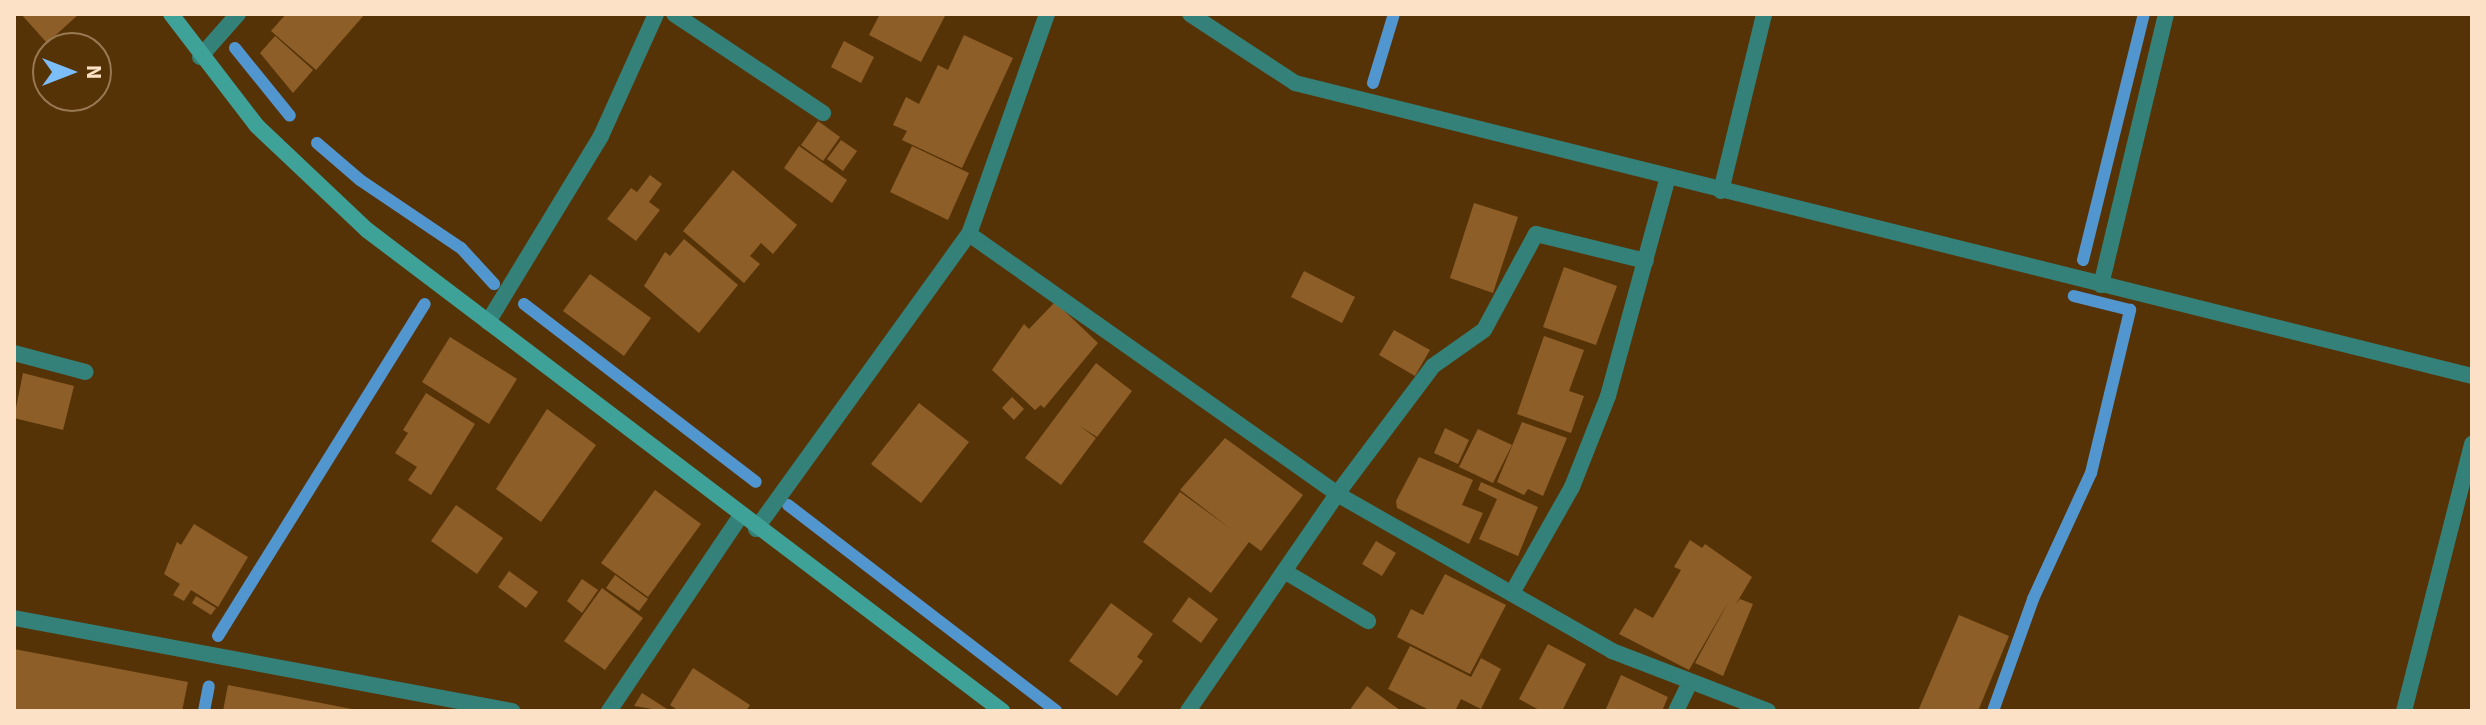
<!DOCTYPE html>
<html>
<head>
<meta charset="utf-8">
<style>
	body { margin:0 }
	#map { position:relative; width:2486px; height:725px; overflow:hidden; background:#563307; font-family:"Source Sans 3",sans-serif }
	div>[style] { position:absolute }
	.stream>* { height:12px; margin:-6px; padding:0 6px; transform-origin:6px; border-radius:6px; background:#5296d0 }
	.building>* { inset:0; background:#8d5e28 }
	.lane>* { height:16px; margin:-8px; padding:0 8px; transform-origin:8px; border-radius:8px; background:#338179 }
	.street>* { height:16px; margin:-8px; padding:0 8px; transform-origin:8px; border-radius:8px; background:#338179 }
	.secondary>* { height:16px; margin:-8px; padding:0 8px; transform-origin:8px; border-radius:8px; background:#3ea299 }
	span { translate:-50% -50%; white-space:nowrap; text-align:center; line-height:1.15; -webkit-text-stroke:8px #563307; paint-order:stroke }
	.frame { position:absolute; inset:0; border:16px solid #fce1c6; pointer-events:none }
	.north { position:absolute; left:32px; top:32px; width:80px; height:80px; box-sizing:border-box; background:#563307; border:2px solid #987953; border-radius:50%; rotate:90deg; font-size:22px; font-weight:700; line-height:32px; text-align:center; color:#fce1c6 }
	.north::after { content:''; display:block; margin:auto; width:28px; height:36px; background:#7cbef9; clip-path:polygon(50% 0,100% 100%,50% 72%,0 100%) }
</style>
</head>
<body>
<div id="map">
	<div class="stream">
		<i style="left:235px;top:48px;width:87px;rotate:51deg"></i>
		<i style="left:1373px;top:83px;width:72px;rotate:-73.1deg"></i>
		<i style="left:317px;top:143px;width:57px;rotate:40.7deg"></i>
		<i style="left:360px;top:180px;width:122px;rotate:34deg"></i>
		<i style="left:461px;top:248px;width:49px;rotate:47.5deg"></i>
		<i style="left:2083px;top:260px;width:253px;rotate:-76.1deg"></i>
		<i style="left:524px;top:304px;width:292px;rotate:37.5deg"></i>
		<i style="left:788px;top:505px;width:338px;rotate:37.5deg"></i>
		<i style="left:218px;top:636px;width:391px;rotate:-58.1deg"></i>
		<i style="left:204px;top:711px;width:25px;rotate:-79deg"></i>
		<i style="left:1993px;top:711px;width:119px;rotate:-70.3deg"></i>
		<i style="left:2033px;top:599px;width:139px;rotate:-65.3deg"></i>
		<i style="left:2091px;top:473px;width:168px;rotate:-76.5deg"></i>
		<i style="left:2130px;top:310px;width:58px;rotate:-166deg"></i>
	</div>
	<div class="building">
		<i style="clip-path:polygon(21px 14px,79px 14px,47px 43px)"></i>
		<i style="clip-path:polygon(286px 14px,365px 14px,316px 70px,271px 31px)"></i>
		<i style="clip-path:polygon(880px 14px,946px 14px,921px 62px,869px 35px)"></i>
		<i style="clip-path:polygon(964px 35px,1013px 58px,962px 168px,902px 140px,907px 131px,893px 125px,906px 97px,919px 104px,938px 65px,948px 70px)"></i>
		<i style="clip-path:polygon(275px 36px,313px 70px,293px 93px,260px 53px)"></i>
		<i style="clip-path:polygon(844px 41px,874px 57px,861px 83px,831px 67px)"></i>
		<i style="clip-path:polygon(818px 121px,840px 137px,823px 161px,801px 145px)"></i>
		<i style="clip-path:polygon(841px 140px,857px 151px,843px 171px,827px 159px)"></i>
		<i style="clip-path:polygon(799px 146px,847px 180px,832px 203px,784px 168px)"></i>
		<i style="clip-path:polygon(912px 146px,969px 173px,948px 220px,890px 192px)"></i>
		<i style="clip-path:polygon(733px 170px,797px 225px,773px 254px,761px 243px,750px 256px,760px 264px,744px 283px,683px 231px)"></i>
		<i style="clip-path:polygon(650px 175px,662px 184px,649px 202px,660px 210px,636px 241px,607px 219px,631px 188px,637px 192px)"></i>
		<i style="clip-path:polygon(1474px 203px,1518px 217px,1493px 293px,1450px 278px)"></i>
		<i style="clip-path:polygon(684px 239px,738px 285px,699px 333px,644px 286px,665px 252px,670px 256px)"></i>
		<i style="clip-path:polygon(1564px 267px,1617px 286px,1596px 345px,1543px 327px)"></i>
		<i style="clip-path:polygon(1304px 271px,1355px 297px,1342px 323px,1291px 297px)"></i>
		<i style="clip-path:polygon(590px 274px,651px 318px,624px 356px,563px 311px)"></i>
		<i style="clip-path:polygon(1055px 302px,1098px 343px,1044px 408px,1041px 405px,1035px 410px,992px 370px,1024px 324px,1029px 329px)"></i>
		<i style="clip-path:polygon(1394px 330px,1430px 350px,1415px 376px,1379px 355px)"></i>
		<i style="clip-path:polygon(1544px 336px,1584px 350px,1569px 391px,1584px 396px,1571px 433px,1517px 414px)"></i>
		<i style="clip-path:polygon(450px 337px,517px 379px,489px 424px,422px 382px)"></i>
		<i style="clip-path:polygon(1096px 363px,1132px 391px,1097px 437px,1080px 426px,1096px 438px,1061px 485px,1025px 458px)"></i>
		<i style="clip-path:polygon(23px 373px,74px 386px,63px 430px,14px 418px)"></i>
		<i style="clip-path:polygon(426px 393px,475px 424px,431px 495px,408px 480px,417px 467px,395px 453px,408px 433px,403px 430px)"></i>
		<i style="clip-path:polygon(1012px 397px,1024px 409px,1014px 420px,1002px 408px)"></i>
		<i style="clip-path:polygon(919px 403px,969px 442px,921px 503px,871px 464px)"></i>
		<i style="clip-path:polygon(547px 409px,596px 445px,541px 522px,496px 489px)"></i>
		<i style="clip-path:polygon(1522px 422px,1567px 438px,1543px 496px,1528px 489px,1524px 495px,1497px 482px)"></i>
		<i style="clip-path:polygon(1445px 428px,1469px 440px,1458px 464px,1434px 453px)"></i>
		<i style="clip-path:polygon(1478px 429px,1512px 445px,1493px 483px,1459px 467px)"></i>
		<i style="clip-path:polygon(1225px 438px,1303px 495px,1261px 551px,1249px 542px,1211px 593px,1143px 542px,1180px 492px,1231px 529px,1180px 490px)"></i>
		<i style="clip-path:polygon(1419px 457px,1473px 480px,1462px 505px,1483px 513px,1469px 544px,1397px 508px,1396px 501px)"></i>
		<i style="clip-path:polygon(1481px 482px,1538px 507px,1518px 556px,1479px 539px,1497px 499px,1478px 490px)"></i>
		<i style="clip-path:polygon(655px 490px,701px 524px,648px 597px,601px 563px)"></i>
		<i style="clip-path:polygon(456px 505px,503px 538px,477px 574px,431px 541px)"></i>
		<i style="clip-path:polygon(194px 524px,248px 557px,218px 607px,191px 590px,184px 601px,173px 595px,180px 584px,164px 574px,177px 542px,181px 545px)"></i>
		<i style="clip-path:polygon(1690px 540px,1702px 548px,1705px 544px,1752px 577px,1736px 604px,1740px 599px,1753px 604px,1723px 676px,1695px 663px,1730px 599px,1689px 670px,1619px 634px,1635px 608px,1653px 618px,1681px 570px,1674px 567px)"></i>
		<i style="clip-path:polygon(1376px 541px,1396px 553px,1382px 576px,1362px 564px)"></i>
		<i style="clip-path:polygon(509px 571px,538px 592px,526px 608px,498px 587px)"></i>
		<i style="clip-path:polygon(1445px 574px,1506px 605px,1470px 674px,1397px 637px,1411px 609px,1423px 615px)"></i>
		<i style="clip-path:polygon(615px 575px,648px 599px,639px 611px,606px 588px)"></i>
		<i style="clip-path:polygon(582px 579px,598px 590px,582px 613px,567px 601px)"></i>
		<i style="clip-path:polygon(602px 588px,643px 618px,605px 670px,564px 641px)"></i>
		<i style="clip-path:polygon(196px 596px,216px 608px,211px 615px,192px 603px)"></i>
		<i style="clip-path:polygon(1189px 597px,1218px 619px,1201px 643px,1172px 621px)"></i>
		<i style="clip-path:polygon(1111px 603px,1153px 634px,1137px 657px,1143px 661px,1117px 696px,1069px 661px)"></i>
		<i style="clip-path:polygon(1959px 615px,2009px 636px,1978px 711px,1918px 711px)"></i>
		<i style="clip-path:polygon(1548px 644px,1586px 664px,1562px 711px,1541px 711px,1519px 699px)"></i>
		<i style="clip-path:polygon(1410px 646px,1471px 677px,1481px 658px,1501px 669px,1481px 709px,1461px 699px,1455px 711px,1431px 711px,1388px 689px)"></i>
		<i style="clip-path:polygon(14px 649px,188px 682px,182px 711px,14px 711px)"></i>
		<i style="clip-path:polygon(693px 668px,750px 705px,746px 711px,679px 711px,670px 705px)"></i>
		<i style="clip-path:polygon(1621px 675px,1668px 697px,1662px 711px,1605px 711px)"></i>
		<i style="clip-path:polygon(228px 685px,357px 710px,357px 711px,223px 711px)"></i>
		<i style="clip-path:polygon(1367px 686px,1401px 711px,1349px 711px)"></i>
		<i style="clip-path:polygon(642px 693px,667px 709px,665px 711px,634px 706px)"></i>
	</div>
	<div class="lane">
		<i style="left:674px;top:14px;width:179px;rotate:33.6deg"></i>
		<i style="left:200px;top:57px;width:57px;rotate:-48.5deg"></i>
		<i style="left:14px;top:353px;width:74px;rotate:14.8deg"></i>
		<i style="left:1337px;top:494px;width:160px;rotate:-53.1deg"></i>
		<i style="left:1433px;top:366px;width:62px;rotate:-35.2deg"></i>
		<i style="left:1484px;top:330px;width:109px;rotate:-61.6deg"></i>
		<i style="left:1536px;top:234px;width:113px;rotate:13.8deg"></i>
		<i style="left:756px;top:529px;width:364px;rotate:-54.2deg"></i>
		<i style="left:1284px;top:571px;width:98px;rotate:30.8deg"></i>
		<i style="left:1676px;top:711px;width:30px;rotate:-64deg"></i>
	</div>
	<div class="street">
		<i style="left:1047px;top:14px;width:233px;rotate:109.5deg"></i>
		<i style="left:969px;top:234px;width:451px;rotate:35.2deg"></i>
		<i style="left:1337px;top:494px;width:317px;rotate:29.7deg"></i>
		<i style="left:1612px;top:651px;width:167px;rotate:21deg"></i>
		<i style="left:1190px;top:14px;width:126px;rotate:33.3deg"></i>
		<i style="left:1295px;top:83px;width:1213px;rotate:13.98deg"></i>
		<i style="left:1721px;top:191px;width:182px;rotate:-76.3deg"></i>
		<i style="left:2101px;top:285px;width:279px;rotate:-76.5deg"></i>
		<i style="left:488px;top:322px;width:218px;rotate:-58.7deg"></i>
		<i style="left:601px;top:136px;width:134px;rotate:-65.7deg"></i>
		<i style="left:1512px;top:593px;width:122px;rotate:-60.5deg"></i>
		<i style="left:1572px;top:487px;width:98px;rotate:-68.4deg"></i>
		<i style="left:1608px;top:396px;width:227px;rotate:-74.7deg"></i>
		<i style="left:14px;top:618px;width:507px;rotate:10.58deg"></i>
		<i style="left:609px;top:711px;width:234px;rotate:-56deg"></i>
		<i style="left:1188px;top:711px;width:263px;rotate:-55.5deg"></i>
		<i style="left:2404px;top:711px;width:276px;rotate:-75.7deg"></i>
	</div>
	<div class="secondary">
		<i style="left:171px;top:14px;width:141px;rotate:52.5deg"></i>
		<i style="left:257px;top:126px;width:151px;rotate:43.4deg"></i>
		<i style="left:367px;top:230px;width:797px;rotate:37.14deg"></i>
	</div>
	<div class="frame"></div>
	<div class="north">N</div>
</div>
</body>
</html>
